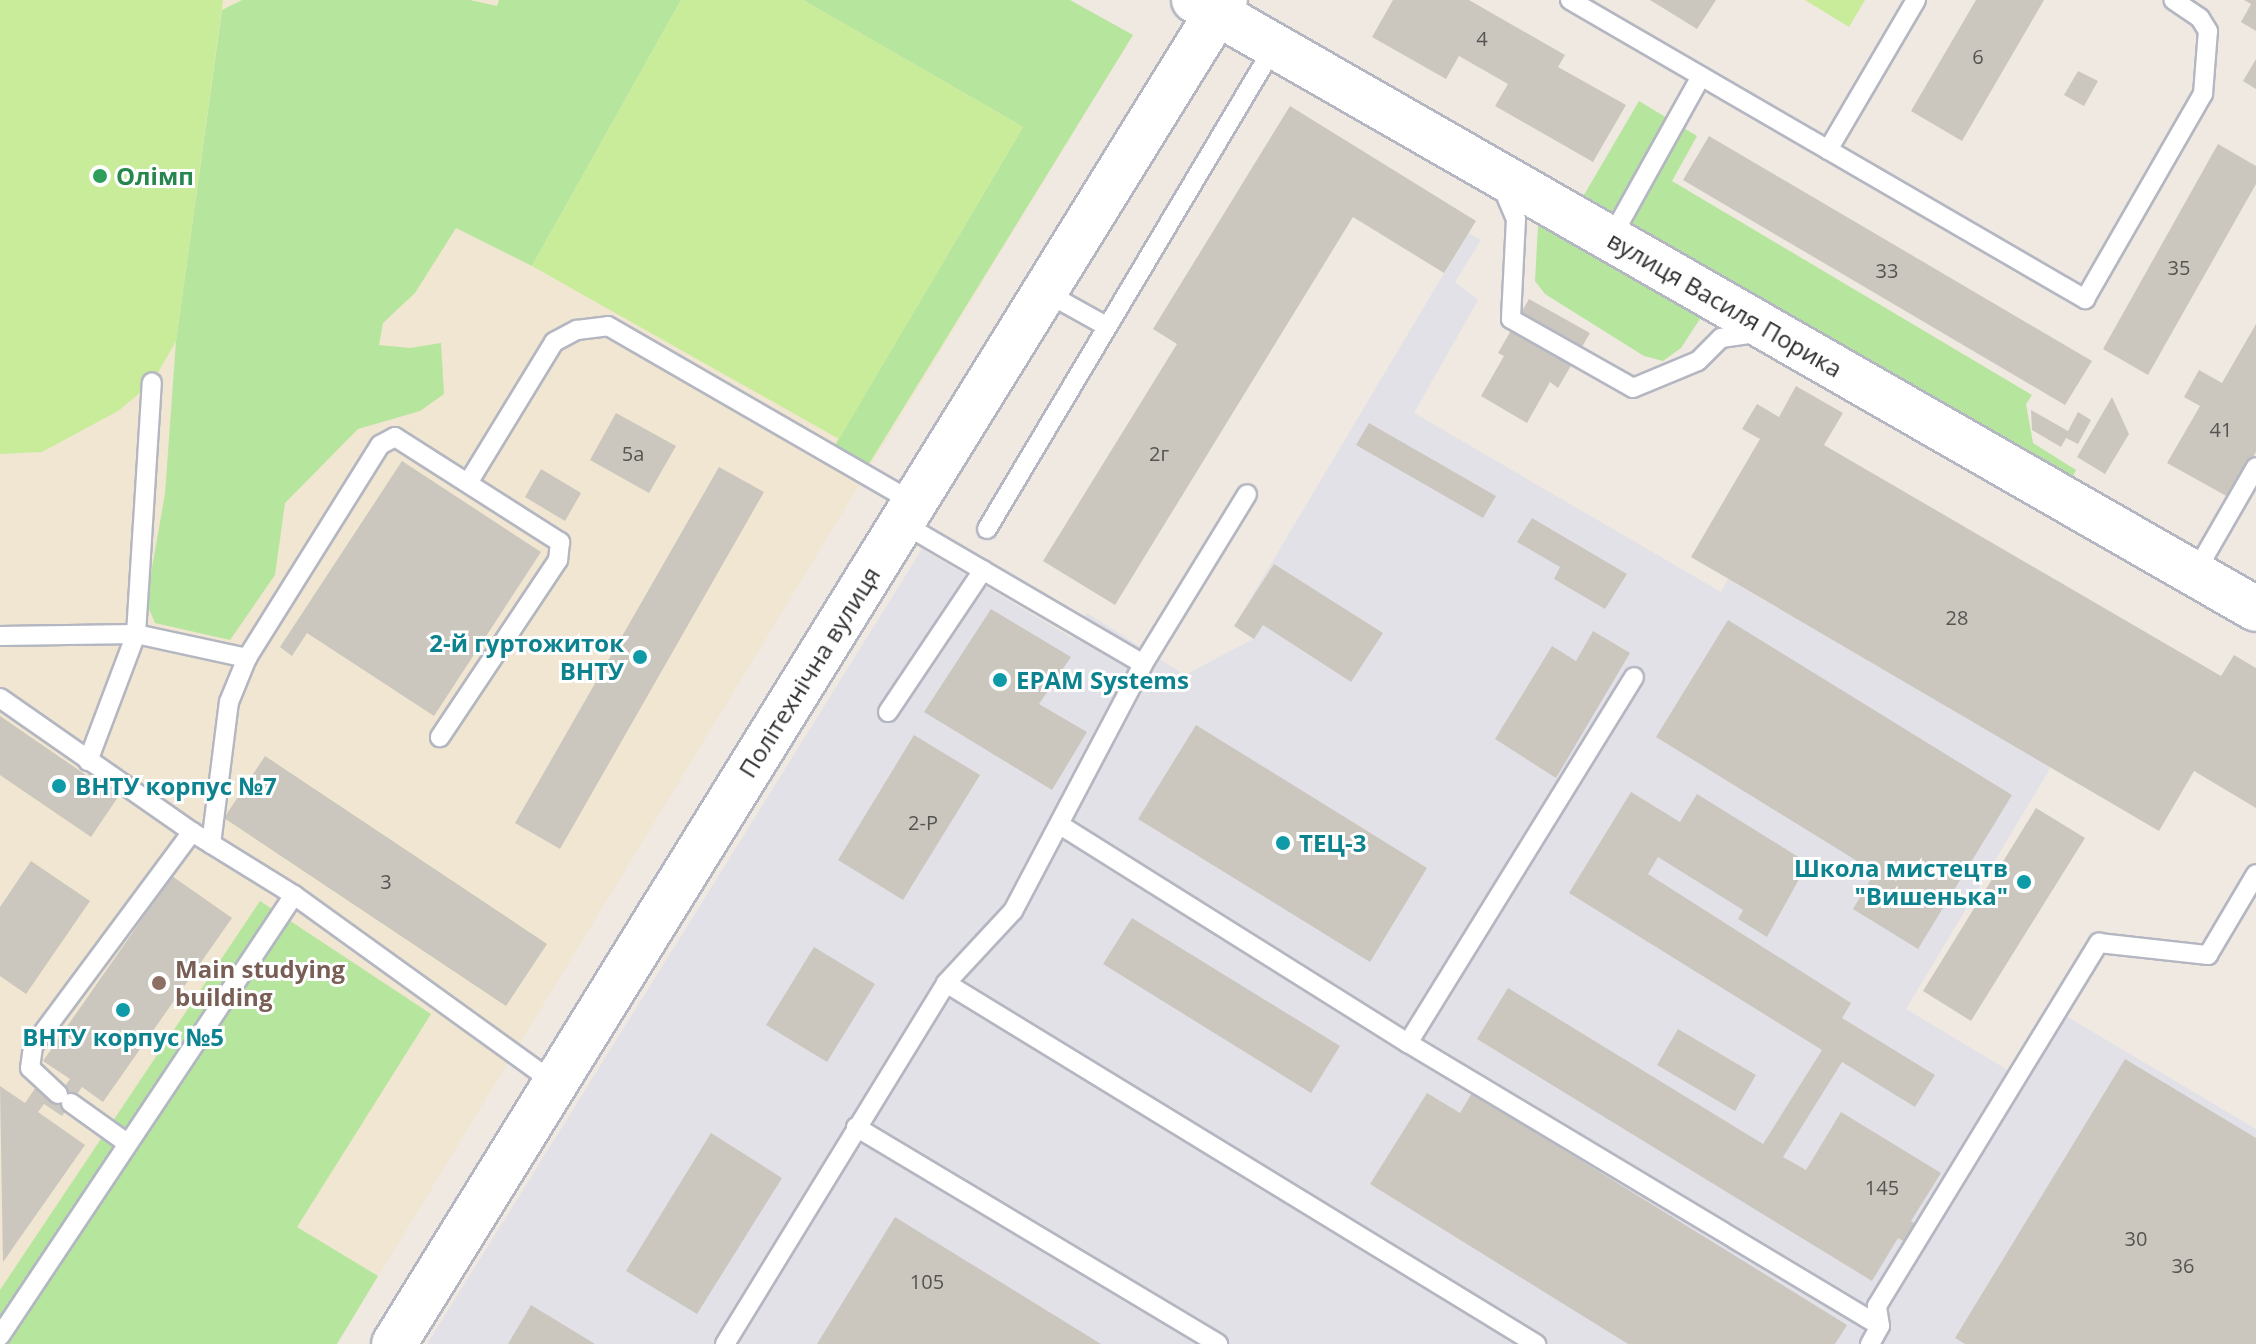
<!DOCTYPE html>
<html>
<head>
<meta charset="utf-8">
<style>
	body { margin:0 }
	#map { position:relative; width:2256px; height:1344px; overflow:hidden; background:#efe9e1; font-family:"Open Sans",sans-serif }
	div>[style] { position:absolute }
	.industrial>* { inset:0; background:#e3e1e8 }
	.education>* { inset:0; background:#f0e6d1 }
	.green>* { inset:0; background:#b6e59e }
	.pitch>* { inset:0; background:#c9ec9a }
	.building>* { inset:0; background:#cbc7bf }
	.roads { filter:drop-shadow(2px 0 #b4b7c1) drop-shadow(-2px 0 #b4b7c1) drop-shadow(0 2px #b4b7c1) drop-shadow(0 -2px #b4b7c1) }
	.service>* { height:18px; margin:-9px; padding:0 9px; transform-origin:9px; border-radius:9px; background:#fff }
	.tertiary>* { height:44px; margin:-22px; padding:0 22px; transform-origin:22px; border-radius:22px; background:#fff }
	.dots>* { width:22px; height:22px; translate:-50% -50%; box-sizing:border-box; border:4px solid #fff; border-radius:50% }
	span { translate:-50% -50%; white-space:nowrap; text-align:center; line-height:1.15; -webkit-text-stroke:6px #fff; paint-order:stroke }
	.number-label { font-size:20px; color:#555452 }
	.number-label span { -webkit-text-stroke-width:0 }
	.leisure-label { font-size:24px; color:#27864d; font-weight:700 }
	.left { translate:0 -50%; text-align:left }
	.street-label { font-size:24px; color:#2e2e2e }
	.culture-label { font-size:24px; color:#0d838f; font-weight:700 }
	.right { translate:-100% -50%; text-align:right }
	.education-label { font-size:24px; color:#785e54; font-weight:700 }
</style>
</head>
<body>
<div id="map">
	<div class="industrial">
		<i style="clip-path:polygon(1468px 233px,1481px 240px,1455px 282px,1478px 300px,1414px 413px,1721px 592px,1728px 579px,2051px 767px,1906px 1009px,2016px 1075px,2056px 1010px,2256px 1129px,2256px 1344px,427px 1344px,922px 549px,1072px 638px,1087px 613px,1185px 675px,1253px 639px,1234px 626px)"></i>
	</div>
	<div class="education">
		<i style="clip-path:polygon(0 0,1070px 0,1133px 35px,337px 1344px,0 1344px)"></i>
	</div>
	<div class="green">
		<i style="clip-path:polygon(242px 0,470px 0,497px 6px,499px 0,681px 0,532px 266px,456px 228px,415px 293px,383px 323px,379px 345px,410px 348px,441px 343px,444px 394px,420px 411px,358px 429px,285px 503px,275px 575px,230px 640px,155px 623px,146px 602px,165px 494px,176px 341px,222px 10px)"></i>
		<i style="clip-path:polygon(803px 0,1070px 0,1133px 35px,864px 472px,831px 452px,1023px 127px)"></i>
		<i style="clip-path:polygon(1639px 101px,1697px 136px,1672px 181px,2032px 395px,2026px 404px,2033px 443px,2076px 470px,2070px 482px,1584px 195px)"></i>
		<i style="clip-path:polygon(1546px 216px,1705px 311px,1681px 348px,1663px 361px,1644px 356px,1545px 294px,1535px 281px,1538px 226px)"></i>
		<i style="clip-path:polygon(260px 901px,431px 1014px,297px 1227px,378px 1276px,337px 1344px,0 1344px,0 1290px)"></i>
	</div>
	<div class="pitch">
		<i style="clip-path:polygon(0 0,223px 0,176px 341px,152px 383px,118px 411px,42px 452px,0 454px)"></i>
		<i style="clip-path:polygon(681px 0,803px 0,1023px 127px,839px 439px,532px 266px)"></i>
		<i style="clip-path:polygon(1805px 0,1865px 0,1849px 27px)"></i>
	</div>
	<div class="building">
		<i style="clip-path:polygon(1393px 0,1469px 0,1565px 55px,1558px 67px,1626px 105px,1593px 162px,1495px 106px,1508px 84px,1459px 56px,1446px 79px,1372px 37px)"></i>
		<i style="clip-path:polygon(1650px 0,1716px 0,1697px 29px)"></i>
		<i style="clip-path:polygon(1976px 0,2044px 0,1962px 141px,1911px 111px)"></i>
		<i style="clip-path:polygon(2244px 0,2256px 0,2256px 31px,2241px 22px,2251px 4px)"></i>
		<i style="clip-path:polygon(2256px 59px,2256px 89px,2243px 81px)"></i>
		<i style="clip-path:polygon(2078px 71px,2098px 81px,2084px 106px,2064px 95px)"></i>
		<i style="clip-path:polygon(1290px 106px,1476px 221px,1444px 273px,1353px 217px,1115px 605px,1043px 561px,1177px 344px,1153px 329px)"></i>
		<i style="clip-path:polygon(1709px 136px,2092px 361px,2065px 405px,1683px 180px)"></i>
		<i style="clip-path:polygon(2218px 144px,2256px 166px,2256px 184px,2148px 375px,2103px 349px)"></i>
		<i style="clip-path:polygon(1529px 299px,1590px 333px,1558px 388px,1550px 382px,1527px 423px,1481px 396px,1504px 356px,1498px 353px)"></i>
		<i style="clip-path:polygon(2256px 324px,2256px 452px,2230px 498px,2167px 463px,2200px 406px,2184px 397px,2199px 370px,2222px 383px)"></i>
		<i style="clip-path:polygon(1796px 386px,1843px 413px,1824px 445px,2221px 676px,2234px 655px,2256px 668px,2256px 808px,2194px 771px,2159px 831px,1691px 557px,1760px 439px,1742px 429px,1757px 404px,1779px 417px)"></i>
		<i style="clip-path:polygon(2112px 397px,2129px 434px,2105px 474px,2077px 457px)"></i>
		<i style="clip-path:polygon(2031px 410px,2068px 431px,2078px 412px,2091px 420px,2078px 444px,2066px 438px,2061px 447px,2032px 430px)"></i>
		<i style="clip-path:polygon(616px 413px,676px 446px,649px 493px,590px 460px)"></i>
		<i style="clip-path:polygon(1369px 423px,1496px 496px,1483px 518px,1356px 445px)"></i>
		<i style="clip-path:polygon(402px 461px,541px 552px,434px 716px,307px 633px,292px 656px,280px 647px)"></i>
		<i style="clip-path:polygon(719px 467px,764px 492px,560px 849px,515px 823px)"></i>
		<i style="clip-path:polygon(541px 469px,581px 493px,565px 521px,525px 497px)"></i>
		<i style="clip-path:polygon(1532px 518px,1627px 574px,1605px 609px,1554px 579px,1560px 567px,1517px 542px)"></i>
		<i style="clip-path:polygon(1274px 564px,1383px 633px,1351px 682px,1263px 625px,1254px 639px,1234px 626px)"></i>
		<i style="clip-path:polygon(991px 609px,1071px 657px,1039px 704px,1087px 732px,1052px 790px,924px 712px)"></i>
		<i style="clip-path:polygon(1728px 620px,2012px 795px,1918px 949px,1853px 909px,1875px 872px,1656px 737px)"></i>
		<i style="clip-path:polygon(1593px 631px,1630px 653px,1556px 778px,1495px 739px,1552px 646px,1576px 661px)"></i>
		<i style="clip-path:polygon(0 716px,118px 797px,91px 837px,0 775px)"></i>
		<i style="clip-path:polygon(1196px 725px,1427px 868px,1370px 962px,1138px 819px)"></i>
		<i style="clip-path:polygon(914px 735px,980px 775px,903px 900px,838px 860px)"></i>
		<i style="clip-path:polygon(265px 756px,547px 944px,506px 1006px,224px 818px)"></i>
		<i style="clip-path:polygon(1631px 792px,1680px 822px,1697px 794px,1808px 863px,1767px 937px,1738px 919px,1743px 910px,1658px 857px,1648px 874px,1851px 1003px,1842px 1018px,1935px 1075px,1915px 1107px,1842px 1062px,1783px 1157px,1806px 1170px,1841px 1112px,1941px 1173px,1911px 1221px,1916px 1224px,1905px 1242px,1898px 1238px,1872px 1281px,1477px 1039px,1508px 988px,1763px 1144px,1822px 1050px,1569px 893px)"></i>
		<i style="clip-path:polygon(2036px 808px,2085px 838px,1971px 1021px,1923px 991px)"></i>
		<i style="clip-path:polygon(31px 861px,90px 901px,26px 994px,0 976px,0 907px)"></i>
		<i style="clip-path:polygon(172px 876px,232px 918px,103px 1102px,82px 1087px,62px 1116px,44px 1104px,38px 1112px,85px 1145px,3px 1262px,0 1086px,25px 1103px,38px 1084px,56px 1098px,70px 1079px,43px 1061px)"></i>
		<i style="clip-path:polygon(1132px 918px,1340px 1046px,1311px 1093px,1103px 964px)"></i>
		<i style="clip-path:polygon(814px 947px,875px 984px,827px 1062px,766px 1025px)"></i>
		<i style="clip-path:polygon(1678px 1029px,1756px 1075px,1735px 1111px,1657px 1065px)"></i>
		<i style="clip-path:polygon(2125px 1059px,2256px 1138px,2256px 1344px,1965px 1344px,1955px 1338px)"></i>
		<i style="clip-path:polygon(1427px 1093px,1460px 1113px,1472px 1093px,1847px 1325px,1835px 1344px,1628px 1344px,1370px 1184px)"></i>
		<i style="clip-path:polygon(711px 1133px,782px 1178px,697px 1314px,626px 1271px)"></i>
		<i style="clip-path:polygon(895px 1217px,1101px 1344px,817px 1344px)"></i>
		<i style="clip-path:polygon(531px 1305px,595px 1344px,508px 1344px)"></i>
	</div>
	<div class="roads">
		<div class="service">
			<i style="left:1570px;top:0;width:596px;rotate:30.14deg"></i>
			<i style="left:2085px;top:299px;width:237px;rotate:-60.1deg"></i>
			<i style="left:2203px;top:94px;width:63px;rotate:-85.5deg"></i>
			<i style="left:2208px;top:31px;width:15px;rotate:-122deg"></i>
			<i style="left:2200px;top:18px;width:32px;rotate:-146deg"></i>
			<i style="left:1828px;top:150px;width:174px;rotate:-59.6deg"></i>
			<i style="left:1501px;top:184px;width:38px;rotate:67deg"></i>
			<i style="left:1516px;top:219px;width:100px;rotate:92.9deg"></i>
			<i style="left:1511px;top:319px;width:140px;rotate:29.5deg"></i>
			<i style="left:1633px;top:388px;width:70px;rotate:-22.6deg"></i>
			<i style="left:1698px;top:361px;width:33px;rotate:-45deg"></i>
			<i style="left:1721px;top:338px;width:37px;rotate:-8deg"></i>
			<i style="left:1611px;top:238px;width:185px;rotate:-60.9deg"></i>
			<i style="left:1045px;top:292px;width:70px;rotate:29.1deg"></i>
			<i style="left:468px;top:483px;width:165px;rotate:-58.6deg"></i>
			<i style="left:554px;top:342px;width:26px;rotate:-28deg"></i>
			<i style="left:577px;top:330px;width:31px;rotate:-7deg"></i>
			<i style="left:608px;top:326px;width:352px;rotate:30deg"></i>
			<i style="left:902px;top:523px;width:279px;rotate:30.3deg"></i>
			<i style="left:987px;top:529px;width:538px;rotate:-59.24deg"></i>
			<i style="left:2195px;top:573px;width:122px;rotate:-60.1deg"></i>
			<i style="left:0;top:636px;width:136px;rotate:-0.8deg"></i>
			<i style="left:136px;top:634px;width:114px;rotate:12.2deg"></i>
			<i style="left:0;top:698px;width:234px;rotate:34.9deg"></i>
			<i style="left:192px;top:832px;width:120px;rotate:31.7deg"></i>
			<i style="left:294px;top:895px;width:322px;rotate:35.8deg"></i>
			<i style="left:888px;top:712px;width:171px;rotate:-56.2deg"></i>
			<i style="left:88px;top:761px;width:136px;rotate:-69.3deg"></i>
			<i style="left:136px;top:634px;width:252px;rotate:-86.4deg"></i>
			<i style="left:1060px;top:825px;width:411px;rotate:32.1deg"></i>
			<i style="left:1408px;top:1043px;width:550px;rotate:30.95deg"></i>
			<i style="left:1880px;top:1326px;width:21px;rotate:119deg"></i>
			<i style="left:211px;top:844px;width:143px;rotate:-82.8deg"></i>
			<i style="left:229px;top:702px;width:48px;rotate:-67.8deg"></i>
			<i style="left:247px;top:658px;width:251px;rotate:-58deg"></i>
			<i style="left:380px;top:445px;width:17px;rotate:-28deg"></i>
			<i style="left:395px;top:437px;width:196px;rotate:32.5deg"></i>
			<i style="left:560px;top:542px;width:18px;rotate:96deg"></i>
			<i style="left:558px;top:560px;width:213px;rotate:123.7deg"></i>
			<i style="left:946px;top:983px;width:692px;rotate:31.46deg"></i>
			<i style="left:1408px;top:1043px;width:430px;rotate:-58.3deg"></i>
			<i style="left:58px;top:1094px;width:38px;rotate:-137deg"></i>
			<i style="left:30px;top:1068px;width:22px;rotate:-82deg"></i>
			<i style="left:33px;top:1046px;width:267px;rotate:-53.4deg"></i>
			<i style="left:71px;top:1103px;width:69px;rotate:35.5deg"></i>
			<i style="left:856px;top:1127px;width:422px;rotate:30.9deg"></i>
			<i style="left:1880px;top:1326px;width:20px;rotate:-99deg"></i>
			<i style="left:1877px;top:1306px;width:426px;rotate:-58.6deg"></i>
			<i style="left:2099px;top:943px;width:110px;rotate:6.3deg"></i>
			<i style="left:2208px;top:955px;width:94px;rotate:-59.3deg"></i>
			<i style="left:0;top:1336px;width:530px;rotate:-56.31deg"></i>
			<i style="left:725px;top:1344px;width:423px;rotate:-58.5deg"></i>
			<i style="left:946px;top:983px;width:98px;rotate:-47.1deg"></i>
			<i style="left:1013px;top:911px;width:279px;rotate:-62.2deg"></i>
			<i style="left:1143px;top:664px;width:199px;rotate:-58.5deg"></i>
		</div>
		<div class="tertiary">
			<i style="left:1194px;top:0;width:1224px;rotate:29.83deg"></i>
			<i style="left:394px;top:1344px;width:1580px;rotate:-58.27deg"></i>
		</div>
	</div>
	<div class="dots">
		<i style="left:100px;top:176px;background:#2e9e5b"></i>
		<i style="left:640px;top:657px;background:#0f9aa8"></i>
		<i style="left:1000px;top:680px;background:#0f9aa8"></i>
		<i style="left:59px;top:786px;background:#0f9aa8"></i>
		<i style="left:1283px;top:843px;background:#0f9aa8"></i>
		<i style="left:2024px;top:882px;background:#0f9aa8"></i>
		<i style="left:159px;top:983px;background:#8d6e63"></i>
		<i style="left:123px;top:1010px;background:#0f9aa8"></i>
	</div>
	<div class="number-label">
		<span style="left:1482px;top:38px">4</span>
		<span style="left:1978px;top:56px">6</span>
		<span style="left:2179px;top:267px">35</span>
		<span style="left:1887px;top:270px">33</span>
		<span style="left:2221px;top:429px">41</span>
		<span style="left:633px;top:453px">5а</span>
		<span style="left:1159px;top:453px">2г</span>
		<span style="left:1957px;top:617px">28</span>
		<span style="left:923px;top:822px">2-Р</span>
		<span style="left:386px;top:881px">3</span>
		<span style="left:1882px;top:1187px">145</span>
		<span style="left:2136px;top:1238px">30</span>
		<span style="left:2183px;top:1265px">36</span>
		<span style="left:927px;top:1281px">105</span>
	</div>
	<div class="leisure-label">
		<span class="left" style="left:116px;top:176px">Олімп</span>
	</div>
	<div class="street-label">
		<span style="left:1725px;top:304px;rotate:30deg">вулиця Василя Порика</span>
		<span style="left:809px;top:672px;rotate:-58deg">Політехнічна вулиця</span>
	</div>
	<div class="culture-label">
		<span class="right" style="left:624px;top:657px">2-й гуртожиток<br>ВНТУ</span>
		<span class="left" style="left:1016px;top:680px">EPAM Systems</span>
		<span class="left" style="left:75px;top:786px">ВНТУ корпус №7</span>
		<span class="left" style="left:1299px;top:843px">ТЕЦ-3</span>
		<span class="right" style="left:2008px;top:882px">Школа мистецтв<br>"Вишенька"</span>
		<span style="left:123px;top:1037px">ВНТУ корпус №5</span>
	</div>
	<div class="education-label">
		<span class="left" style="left:175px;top:983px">Main studying<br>building</span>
	</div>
</div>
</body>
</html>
